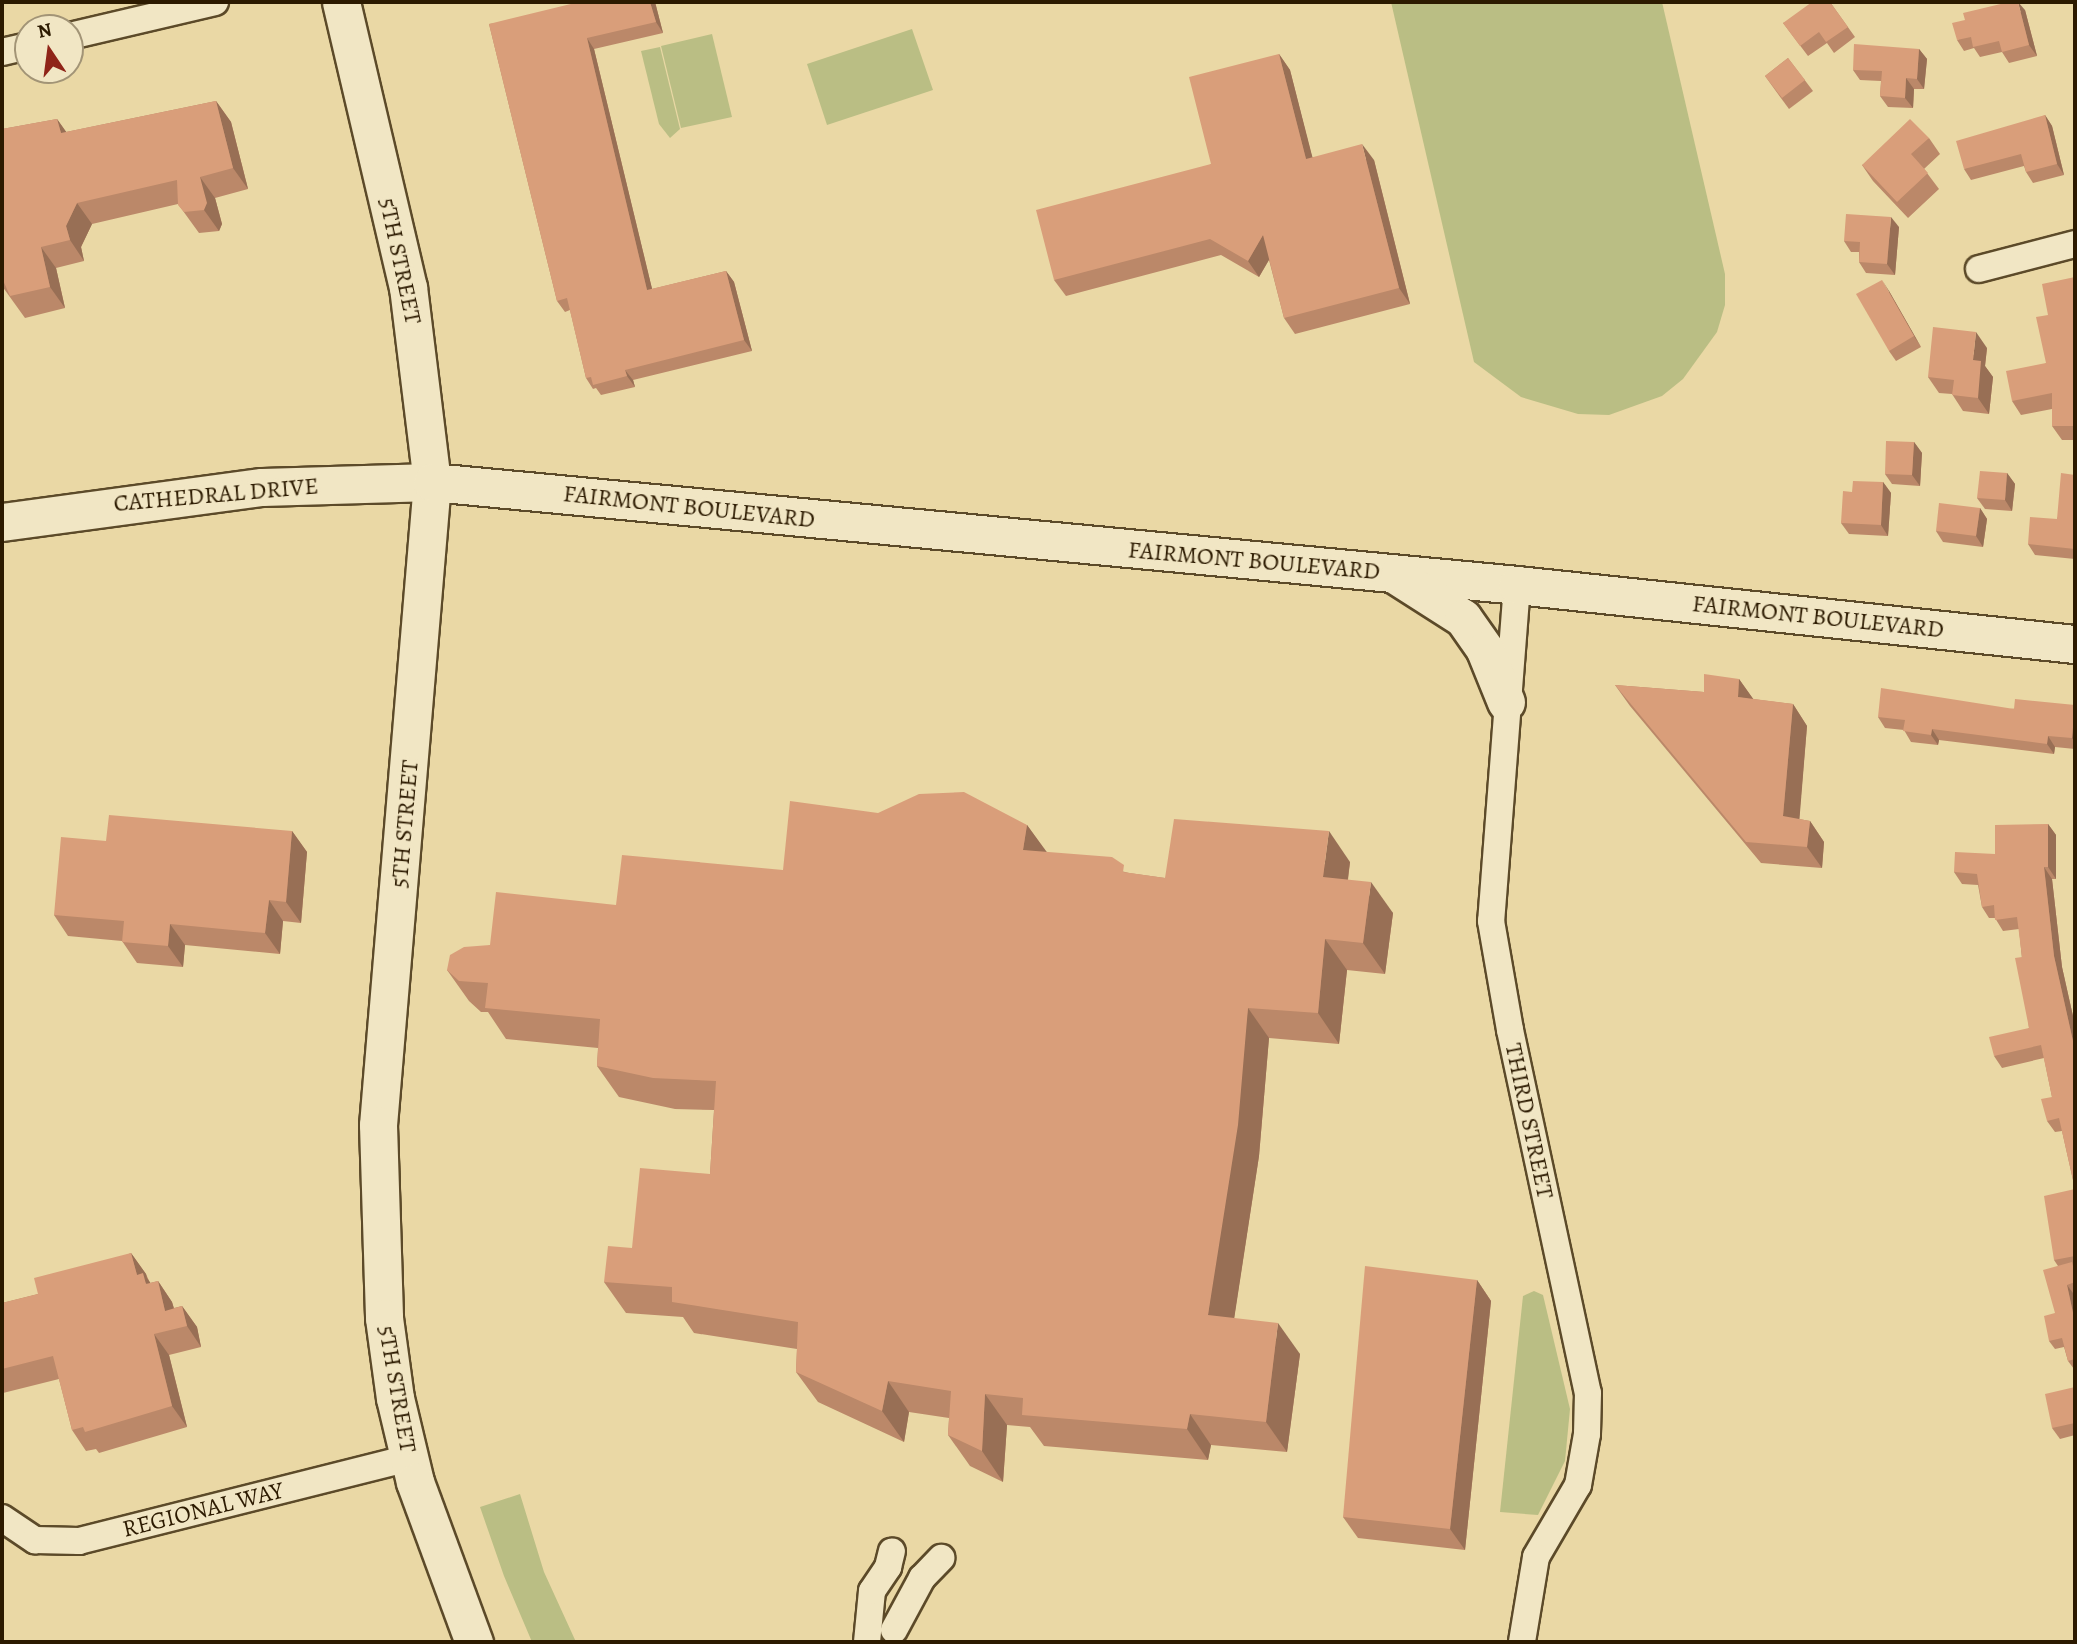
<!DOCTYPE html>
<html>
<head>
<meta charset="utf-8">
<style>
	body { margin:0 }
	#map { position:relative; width:2077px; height:1644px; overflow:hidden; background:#ead8a5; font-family:Alegreya,serif }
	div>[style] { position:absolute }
	.green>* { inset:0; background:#babe84 }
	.roads { filter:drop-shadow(2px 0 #5c4a29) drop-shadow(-2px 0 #5c4a29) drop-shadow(0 2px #5c4a29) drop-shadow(0 -2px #5c4a29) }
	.street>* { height:26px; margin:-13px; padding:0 13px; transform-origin:13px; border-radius:13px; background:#f1e6c4 }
	.secondary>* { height:37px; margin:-18.5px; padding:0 18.5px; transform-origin:18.5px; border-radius:18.5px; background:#f1e6c4 }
	.wall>* { inset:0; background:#bb8869 }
	.shaded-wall>* { inset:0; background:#986f55 }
	.building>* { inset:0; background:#d99e7a }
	span { translate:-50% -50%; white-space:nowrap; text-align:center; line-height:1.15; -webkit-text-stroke:6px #f1e6c4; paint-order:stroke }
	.street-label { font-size:24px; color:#2c1a00 }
	.frame { position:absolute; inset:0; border:4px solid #2c1a00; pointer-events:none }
	.north { position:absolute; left:14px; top:14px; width:70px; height:70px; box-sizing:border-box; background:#f1e6c4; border:2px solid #a29476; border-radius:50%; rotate:347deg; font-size:19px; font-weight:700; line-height:28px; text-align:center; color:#2c1a00 }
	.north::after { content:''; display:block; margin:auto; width:24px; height:32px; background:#8f2418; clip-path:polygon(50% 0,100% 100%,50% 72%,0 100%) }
</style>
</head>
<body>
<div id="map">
	<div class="green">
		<i style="clip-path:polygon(1391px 2px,1662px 2px,1725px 274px,1725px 305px,1717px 332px,1683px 379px,1662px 396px,1609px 415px,1578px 414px,1521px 397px,1474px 362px)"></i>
		<i style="clip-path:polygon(912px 29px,933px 90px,827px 125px,807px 64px)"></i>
		<i style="clip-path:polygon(712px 34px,732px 117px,681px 128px,661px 46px)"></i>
		<i style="clip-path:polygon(660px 47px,680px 129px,670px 138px,659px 124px,641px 51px)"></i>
		<i style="clip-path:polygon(1534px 1291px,1543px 1295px,1570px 1409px,1565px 1461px,1538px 1515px,1500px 1512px,1523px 1296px)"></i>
		<i style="clip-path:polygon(520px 1494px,544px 1572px,576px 1642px,532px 1642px,504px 1576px,480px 1507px)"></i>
	</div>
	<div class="roads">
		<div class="street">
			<i style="left:70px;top:36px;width:149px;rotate:-13.2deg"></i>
			<i style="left:2px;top:52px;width:27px;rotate:-13deg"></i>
			<i style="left:1979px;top:269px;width:99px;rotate:-14.6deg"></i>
			<i style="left:1517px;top:585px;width:337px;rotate:94.4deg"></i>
			<i style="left:1491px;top:921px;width:111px;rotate:80.1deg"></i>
			<i style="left:1510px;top:1030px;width:371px;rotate:77.9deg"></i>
			<i style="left:1588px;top:1393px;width:41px;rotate:91.4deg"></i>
			<i style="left:1587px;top:1434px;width:52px;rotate:100deg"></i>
			<i style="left:1578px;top:1485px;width:83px;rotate:120.3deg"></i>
			<i style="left:1536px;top:1557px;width:86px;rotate:99.4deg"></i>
			<i style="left:2px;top:1518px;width:40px;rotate:34deg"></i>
			<i style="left:35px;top:1540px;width:44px;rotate:1.3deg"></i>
			<i style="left:79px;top:1541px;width:340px;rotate:-14.1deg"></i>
			<i style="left:894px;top:1630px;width:59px;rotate:-61.7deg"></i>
			<i style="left:922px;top:1578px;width:28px;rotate:-46deg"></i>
			<i style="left:867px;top:1642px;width:51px;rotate:-84.4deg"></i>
			<i style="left:872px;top:1591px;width:29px;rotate:-56deg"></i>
			<i style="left:888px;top:1567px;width:16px;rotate:-76deg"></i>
		</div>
		<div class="secondary">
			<i style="left:341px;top:2px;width:293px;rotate:76.8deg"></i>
			<i style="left:408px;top:287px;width:196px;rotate:83deg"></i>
			<i style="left:432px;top:482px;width:645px;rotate:94.8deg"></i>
			<i style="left:378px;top:1125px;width:193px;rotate:88.2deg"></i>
			<i style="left:384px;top:1318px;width:81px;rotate:82.2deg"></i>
			<i style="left:395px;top:1398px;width:86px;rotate:76.6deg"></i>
			<i style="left:415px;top:1482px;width:171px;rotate:69.8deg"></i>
			<i style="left:2px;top:522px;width:262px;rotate:-7.7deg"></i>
			<i style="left:262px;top:487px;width:170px;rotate:-1.7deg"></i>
			<i style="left:432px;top:482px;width:1090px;rotate:5.42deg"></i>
			<i style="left:1517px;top:585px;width:561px;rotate:6.04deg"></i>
			<i style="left:1397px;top:576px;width:78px;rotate:32.5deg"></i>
			<i style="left:1463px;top:618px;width:39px;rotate:55deg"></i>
			<i style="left:1485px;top:650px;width:56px;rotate:68deg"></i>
		</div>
	</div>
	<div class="wall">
		<i style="clip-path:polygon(655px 2px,663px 33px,594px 49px,652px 289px,726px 271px,734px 282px,752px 351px,633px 380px,635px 387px,601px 395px,596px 388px,593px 389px,586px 378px,570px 310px,565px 312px,557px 301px,489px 24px)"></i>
		<i style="clip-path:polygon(1830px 2px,1855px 37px,1834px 53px,1827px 43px,1808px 56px,1783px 23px)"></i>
		<i style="clip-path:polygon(2025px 10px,2037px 56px,2009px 63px,2002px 52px,1980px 57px,1974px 48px,1964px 51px,1957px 40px)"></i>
		<i style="clip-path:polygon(1919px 49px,1927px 59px,1924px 89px,1914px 89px,1913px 108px,1888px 107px,1880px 96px,1881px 81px,1860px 80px,1853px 70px)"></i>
		<i style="clip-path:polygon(1279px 54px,1290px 70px,1312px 157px,1374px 160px,1410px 304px,1295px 334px,1284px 318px,1269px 260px,1259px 277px,1221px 255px,1066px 296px,1054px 280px,1211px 164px)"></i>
		<i style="clip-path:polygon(1788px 58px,1813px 91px,1789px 109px,1765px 76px)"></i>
		<i style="clip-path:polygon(216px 101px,231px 122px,248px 189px,215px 198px,222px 224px,219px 231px,199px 233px,178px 204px,92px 224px,81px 247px,84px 261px,56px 268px,65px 308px,25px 318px,2px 286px,2px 129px,57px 119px,66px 132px)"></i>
		<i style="clip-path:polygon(2045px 115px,2052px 126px,2064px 175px,2033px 183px,2026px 172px,2024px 166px,1971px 180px,1964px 169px)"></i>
		<i style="clip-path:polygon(1929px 138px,1940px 154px,1924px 169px,1939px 189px,1908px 218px,1873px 181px,1862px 165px)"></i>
		<i style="clip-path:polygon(1899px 227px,1895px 275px,1866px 273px,1859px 262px,1859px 252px,1851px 252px,1844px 241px)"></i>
		<i style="clip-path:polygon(2075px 277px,2075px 440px,2062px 440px,2052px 426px,2052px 409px,2021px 415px,2012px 401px,2046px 363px,2048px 315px)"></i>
		<i style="clip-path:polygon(1889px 291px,1921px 347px,1896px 361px,1889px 351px)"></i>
		<i style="clip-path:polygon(1987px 348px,1985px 366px,1993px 377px,1989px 414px,1963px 411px,1952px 394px,1939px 393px,1928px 377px)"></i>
		<i style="clip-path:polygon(1914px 442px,1922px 453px,1920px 486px,1892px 484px,1885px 474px)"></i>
		<i style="clip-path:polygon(2007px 473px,2015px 484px,2012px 511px,1985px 509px,1977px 498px)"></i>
		<i style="clip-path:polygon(2075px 475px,2075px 559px,2035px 555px,2028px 544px,2057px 519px)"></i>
		<i style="clip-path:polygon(1883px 482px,1891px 493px,1888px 536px,1849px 534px,1841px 523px,1852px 492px)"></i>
		<i style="clip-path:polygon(1980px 508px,1987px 519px,1983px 547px,1943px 542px,1936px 531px)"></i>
		<i style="clip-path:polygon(1739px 679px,1753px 699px,1793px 704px,1807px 726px,1799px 819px,1810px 821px,1824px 842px,1822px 868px,1761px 863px,1630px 706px,1615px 685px,1704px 692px)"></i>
		<i style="clip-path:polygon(2075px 705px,2075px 749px,2055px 747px,2054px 754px,1939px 740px,1938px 745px,1911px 742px,1904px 730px,1885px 728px,1878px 717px)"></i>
		<i style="clip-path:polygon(878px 813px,1027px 825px,1046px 852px,1129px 873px,1165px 878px,1350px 862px,1348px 880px,1393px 913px,1385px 974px,1347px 970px,1339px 1044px,1269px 1038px,1259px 1156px,1234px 1318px,1300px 1354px,1287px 1452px,1211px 1445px,1208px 1460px,1044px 1446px,1030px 1427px,1007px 1425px,1003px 1482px,970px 1466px,948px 1435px,949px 1418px,909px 1412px,904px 1442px,818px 1402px,796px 1372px,797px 1349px,694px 1333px,683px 1317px,626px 1313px,604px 1282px,632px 1248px,710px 1174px,714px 1110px,675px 1109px,619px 1097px,597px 1066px,598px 1048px,506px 1039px,488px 1012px,481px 1012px,469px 1001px,447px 970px,490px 945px,616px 905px,783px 870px)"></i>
		<i style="clip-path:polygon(2048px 824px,2056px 835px,2056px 879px,2052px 879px,2062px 967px,2075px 1025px,2075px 1292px,2073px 1293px,2075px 1304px,2075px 1369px,2074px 1369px,2068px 1361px,2064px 1347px,2055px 1349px,2049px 1341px,2055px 1313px,2058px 1266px,2054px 1260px,2075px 1189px,2062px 1131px,2055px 1132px,2047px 1121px,2052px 1097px,2044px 1058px,2002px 1068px,1994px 1056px,2029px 1028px,2019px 929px,2003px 931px,1995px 918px,1989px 918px,1982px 907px,1978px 885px,1962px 884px,1954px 872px,1995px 854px)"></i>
		<i style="clip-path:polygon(292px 831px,307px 852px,301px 923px,283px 921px,280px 954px,185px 945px,183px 967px,137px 963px,122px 941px,68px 936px,54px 915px,106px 841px)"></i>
		<i style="clip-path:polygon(131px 1253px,146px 1274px,150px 1283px,158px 1281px,172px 1302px,174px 1308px,182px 1306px,197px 1327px,201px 1347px,169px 1355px,187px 1427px,99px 1453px,96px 1449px,86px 1451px,72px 1430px,59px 1379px,3px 1393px,2px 1392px,2px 1303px,38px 1294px)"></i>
		<i style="clip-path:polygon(1477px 1280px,1491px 1301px,1465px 1550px,1358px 1538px,1343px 1517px)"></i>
		<i style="clip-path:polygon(2075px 1387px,2075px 1435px,2060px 1439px,2052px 1428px)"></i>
	</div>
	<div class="shaded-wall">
		<i style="clip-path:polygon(650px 2px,655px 2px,663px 33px,656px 22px)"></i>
		<i style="clip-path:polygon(2018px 2px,2025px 10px,2037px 56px,2029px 45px)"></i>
		<i style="clip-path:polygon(587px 38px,594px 49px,655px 301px,647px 290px)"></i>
		<i style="clip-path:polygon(1919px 49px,1927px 59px,1924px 89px,1917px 79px)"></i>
		<i style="clip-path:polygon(1279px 54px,1290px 70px,1317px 175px,1306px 159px)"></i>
		<i style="clip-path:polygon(1906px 78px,1914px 89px,1913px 108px,1905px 98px)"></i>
		<i style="clip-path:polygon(216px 101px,231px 122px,248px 189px,233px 168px)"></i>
		<i style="clip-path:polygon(2045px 115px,2052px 126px,2064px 175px,2057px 164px)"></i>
		<i style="clip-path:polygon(57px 119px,72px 140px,61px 133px)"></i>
		<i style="clip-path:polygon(1362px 144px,1374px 160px,1410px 304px,1399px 288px)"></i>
		<i style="clip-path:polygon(200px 177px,215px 198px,222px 224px,219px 231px,204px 210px)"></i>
		<i style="clip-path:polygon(77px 203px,92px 224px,81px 247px,84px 261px,70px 240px,66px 226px)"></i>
		<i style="clip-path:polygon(1891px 217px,1899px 227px,1895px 275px,1887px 264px)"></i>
		<i style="clip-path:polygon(1263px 235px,1274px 251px,1259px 277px,1248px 261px)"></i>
		<i style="clip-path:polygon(41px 247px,56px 268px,65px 308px,50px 287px)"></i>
		<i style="clip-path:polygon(726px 271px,734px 282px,752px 351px,744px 340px)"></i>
		<i style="clip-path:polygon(1882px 280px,1889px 291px,1921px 347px,1914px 336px)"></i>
		<i style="clip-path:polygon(1976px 332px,1987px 348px,1985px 366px,1993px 377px,1989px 414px,1978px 398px,1973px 360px)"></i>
		<i style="clip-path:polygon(625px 370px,633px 380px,635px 387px,627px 376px)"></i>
		<i style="clip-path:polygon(1914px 442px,1922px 453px,1920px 486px,1912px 475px)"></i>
		<i style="clip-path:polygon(2007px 473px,2015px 484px,2012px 511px,2005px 500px)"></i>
		<i style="clip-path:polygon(1883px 482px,1891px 493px,1888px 536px,1881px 525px)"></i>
		<i style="clip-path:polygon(1980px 508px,1987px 519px,1983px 547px,1976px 536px)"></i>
		<i style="clip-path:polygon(1739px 679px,1754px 700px,1738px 697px)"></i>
		<i style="clip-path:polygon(1793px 704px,1807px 726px,1798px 837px,1783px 816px)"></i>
		<i style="clip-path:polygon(2075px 706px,2075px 743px,2072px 738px)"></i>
		<i style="clip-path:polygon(1932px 729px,1939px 740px,1938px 745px,1931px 735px)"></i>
		<i style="clip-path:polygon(2048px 736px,2055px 747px,2054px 754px,2047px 744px)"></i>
		<i style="clip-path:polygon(1810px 821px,1824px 842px,1822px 868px,1807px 847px)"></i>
		<i style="clip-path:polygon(2048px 824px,2056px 835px,2056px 879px,2048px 867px)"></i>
		<i style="clip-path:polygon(1027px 825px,1049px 855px,1023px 850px)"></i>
		<i style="clip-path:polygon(292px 831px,307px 852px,301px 923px,286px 902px)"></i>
		<i style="clip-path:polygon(1329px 831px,1350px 862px,1344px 908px,1323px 877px)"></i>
		<i style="clip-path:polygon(2044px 867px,2052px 879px,2062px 967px,2075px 1025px,2075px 1050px,2054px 956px)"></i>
		<i style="clip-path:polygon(1371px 882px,1393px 913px,1385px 974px,1363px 943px)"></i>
		<i style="clip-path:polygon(269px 900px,283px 921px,280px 954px,265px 933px)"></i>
		<i style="clip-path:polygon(170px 924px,185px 945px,183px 967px,168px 946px)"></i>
		<i style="clip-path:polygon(1325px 939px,1347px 970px,1339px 1044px,1318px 1013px)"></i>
		<i style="clip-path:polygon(1248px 1008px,1269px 1038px,1259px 1156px,1230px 1346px,1208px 1315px)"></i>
		<i style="clip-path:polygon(131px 1253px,146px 1274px,147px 1278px,158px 1294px,137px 1275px)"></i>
		<i style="clip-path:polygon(1477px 1280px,1491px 1301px,1465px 1550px,1450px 1529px)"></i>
		<i style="clip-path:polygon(158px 1281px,172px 1302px,179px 1328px,165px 1311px)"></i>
		<i style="clip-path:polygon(2067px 1285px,2073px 1293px,2075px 1304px,2075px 1322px)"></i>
		<i style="clip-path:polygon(182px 1306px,197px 1327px,201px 1347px,187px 1326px)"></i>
		<i style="clip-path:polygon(1278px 1323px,1300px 1354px,1287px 1452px,1266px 1422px)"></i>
		<i style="clip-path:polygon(154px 1334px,169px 1355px,187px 1427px,172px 1406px)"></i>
		<i style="clip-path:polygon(888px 1381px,909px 1412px,904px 1442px,882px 1411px)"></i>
		<i style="clip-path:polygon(985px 1394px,1007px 1425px,1003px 1482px,982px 1451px)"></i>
		<i style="clip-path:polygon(1190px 1414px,1211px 1445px,1208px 1460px,1187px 1429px)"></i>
	</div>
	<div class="building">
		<i style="clip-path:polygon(579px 2px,650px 2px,656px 22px,587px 38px,647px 290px,726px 271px,744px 340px,625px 370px,627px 376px,593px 385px,591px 377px,586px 378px,567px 298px,557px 301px,489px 24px)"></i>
		<i style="clip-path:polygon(1812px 2px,1830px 2px,1848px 27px,1826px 42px,1819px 32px,1800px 46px,1783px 23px)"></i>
		<i style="clip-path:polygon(2009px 2px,2018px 2px,2029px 45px,2002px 52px,1999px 41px,1973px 47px,1971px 37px,1957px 40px,1952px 23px,1965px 20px,1963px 13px)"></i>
		<i style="clip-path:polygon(1854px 44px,1919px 49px,1917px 79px,1906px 78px,1905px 98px,1880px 96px,1882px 71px,1853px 70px)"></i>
		<i style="clip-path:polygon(1279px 54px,1306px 159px,1362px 144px,1399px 288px,1284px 318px,1263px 235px,1248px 261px,1210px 239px,1054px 280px,1036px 210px,1211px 164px,1189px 77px)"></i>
		<i style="clip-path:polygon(1788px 58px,1805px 80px,1782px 98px,1765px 76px)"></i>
		<i style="clip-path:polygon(216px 101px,233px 168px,200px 177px,207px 203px,204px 210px,184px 212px,178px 205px,177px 180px,77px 203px,66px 226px,70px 240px,41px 247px,50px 287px,10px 296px,2px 278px,2px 129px,57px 119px,61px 133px)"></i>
		<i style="clip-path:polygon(2045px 115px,2057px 164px,2026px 172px,2021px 154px,1964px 169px,1956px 141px)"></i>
		<i style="clip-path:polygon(1910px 119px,1929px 138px,1911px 154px,1928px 173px,1897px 202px,1862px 165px)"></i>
		<i style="clip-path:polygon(1846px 214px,1891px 217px,1887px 264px,1859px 262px,1860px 242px,1844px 241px)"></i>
		<i style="clip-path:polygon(2075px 277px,2075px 426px,2052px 426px,2052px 393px,2012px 401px,2006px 371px,2046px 363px,2036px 317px,2048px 315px,2042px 284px)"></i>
		<i style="clip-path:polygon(1882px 280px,1914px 336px,1889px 351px,1856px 294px)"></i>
		<i style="clip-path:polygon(1933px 327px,1976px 332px,1973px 360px,1981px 361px,1978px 398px,1952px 395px,1954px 380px,1928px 377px)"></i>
		<i style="clip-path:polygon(1886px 441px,1914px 442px,1912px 475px,1885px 474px)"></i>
		<i style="clip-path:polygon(1980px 471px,2007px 473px,2005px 500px,1977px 498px)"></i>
		<i style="clip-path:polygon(2061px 473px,2075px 475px,2075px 549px,2028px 544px,2030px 517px,2057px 519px)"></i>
		<i style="clip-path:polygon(1853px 481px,1883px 482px,1881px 525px,1841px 523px,1843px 491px,1852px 492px)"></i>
		<i style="clip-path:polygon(1939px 503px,1980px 508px,1976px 536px,1936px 531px)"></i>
		<i style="clip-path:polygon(1704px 674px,1739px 679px,1738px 697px,1793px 704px,1783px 816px,1810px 821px,1807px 847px,1746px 842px,1615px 685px,1704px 692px)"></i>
		<i style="clip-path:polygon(1881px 688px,2014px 709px,2015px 699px,2075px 705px,2072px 738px,2048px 736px,2047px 744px,1932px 729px,1931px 735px,1903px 731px,1905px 720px,1878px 717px)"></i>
		<i style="clip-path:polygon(964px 792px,1027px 825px,1023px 850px,1112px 857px,1124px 865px,1123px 872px,1165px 878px,1174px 819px,1329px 831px,1323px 877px,1371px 882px,1363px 943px,1325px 939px,1318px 1013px,1248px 1008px,1238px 1125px,1208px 1315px,1278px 1323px,1266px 1422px,1190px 1414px,1187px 1429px,1022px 1415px,1023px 1398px,985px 1394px,982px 1451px,948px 1435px,951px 1391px,888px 1381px,882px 1411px,796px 1372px,798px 1322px,672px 1302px,672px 1287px,604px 1282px,608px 1246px,632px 1248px,640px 1168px,710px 1174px,716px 1081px,653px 1078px,597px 1066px,600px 1019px,485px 1008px,488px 983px,459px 981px,447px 970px,450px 955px,464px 947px,490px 945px,496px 892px,616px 905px,622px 855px,783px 870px,790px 801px,878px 813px,919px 794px)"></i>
		<i style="clip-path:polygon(109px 815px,292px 831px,286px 902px,269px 900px,265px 933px,170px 924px,168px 946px,122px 942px,124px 921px,54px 915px,61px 837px,106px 841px)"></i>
		<i style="clip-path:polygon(2048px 824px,2048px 867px,2044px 867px,2054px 956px,2075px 1050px,2075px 1256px,2054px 1260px,2044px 1196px,2075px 1189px,2059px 1118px,2047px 1121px,2041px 1099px,2052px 1097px,2041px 1045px,1994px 1056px,1989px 1037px,2029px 1028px,2015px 958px,2022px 957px,2017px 917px,1995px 920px,1994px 905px,1982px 907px,1977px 874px,1954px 872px,1955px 852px,1995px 854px,1995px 825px)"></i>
		<i style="clip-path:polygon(131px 1253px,137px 1275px,143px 1273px,146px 1284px,158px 1281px,165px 1311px,182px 1306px,187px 1326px,154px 1334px,172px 1406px,85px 1432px,83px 1427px,72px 1430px,53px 1356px,2px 1369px,2px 1303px,38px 1294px,34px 1278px)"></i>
		<i style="clip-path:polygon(2072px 1262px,2075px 1274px,2075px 1282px,2067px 1285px,2075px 1322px,2075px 1359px,2068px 1361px,2062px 1338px,2049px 1341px,2044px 1316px,2055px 1313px,2043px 1270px)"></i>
		<i style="clip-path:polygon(1365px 1266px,1477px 1280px,1450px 1529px,1343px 1517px)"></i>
		<i style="clip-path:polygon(2075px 1387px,2075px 1423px,2052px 1428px,2045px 1394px)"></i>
	</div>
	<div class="street-label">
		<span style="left:400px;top:261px;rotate:78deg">5TH STREET</span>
		<span style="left:216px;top:495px;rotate:-5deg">CATHEDRAL DRIVE</span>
		<span style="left:689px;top:507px;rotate:6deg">FAIRMONT BOULEVARD</span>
		<span style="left:1254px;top:561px;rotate:5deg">FAIRMONT BOULEVARD</span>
		<span style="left:1818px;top:617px;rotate:6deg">FAIRMONT BOULEVARD</span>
		<span style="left:405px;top:824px;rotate:-85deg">5TH STREET</span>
		<span style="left:1529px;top:1121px;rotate:78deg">THIRD STREET</span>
		<span style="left:397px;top:1389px;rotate:80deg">5TH STREET</span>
		<span style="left:203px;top:1510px;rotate:-14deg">REGIONAL WAY</span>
	</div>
	<div class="frame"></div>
	<div class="north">N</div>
</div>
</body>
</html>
